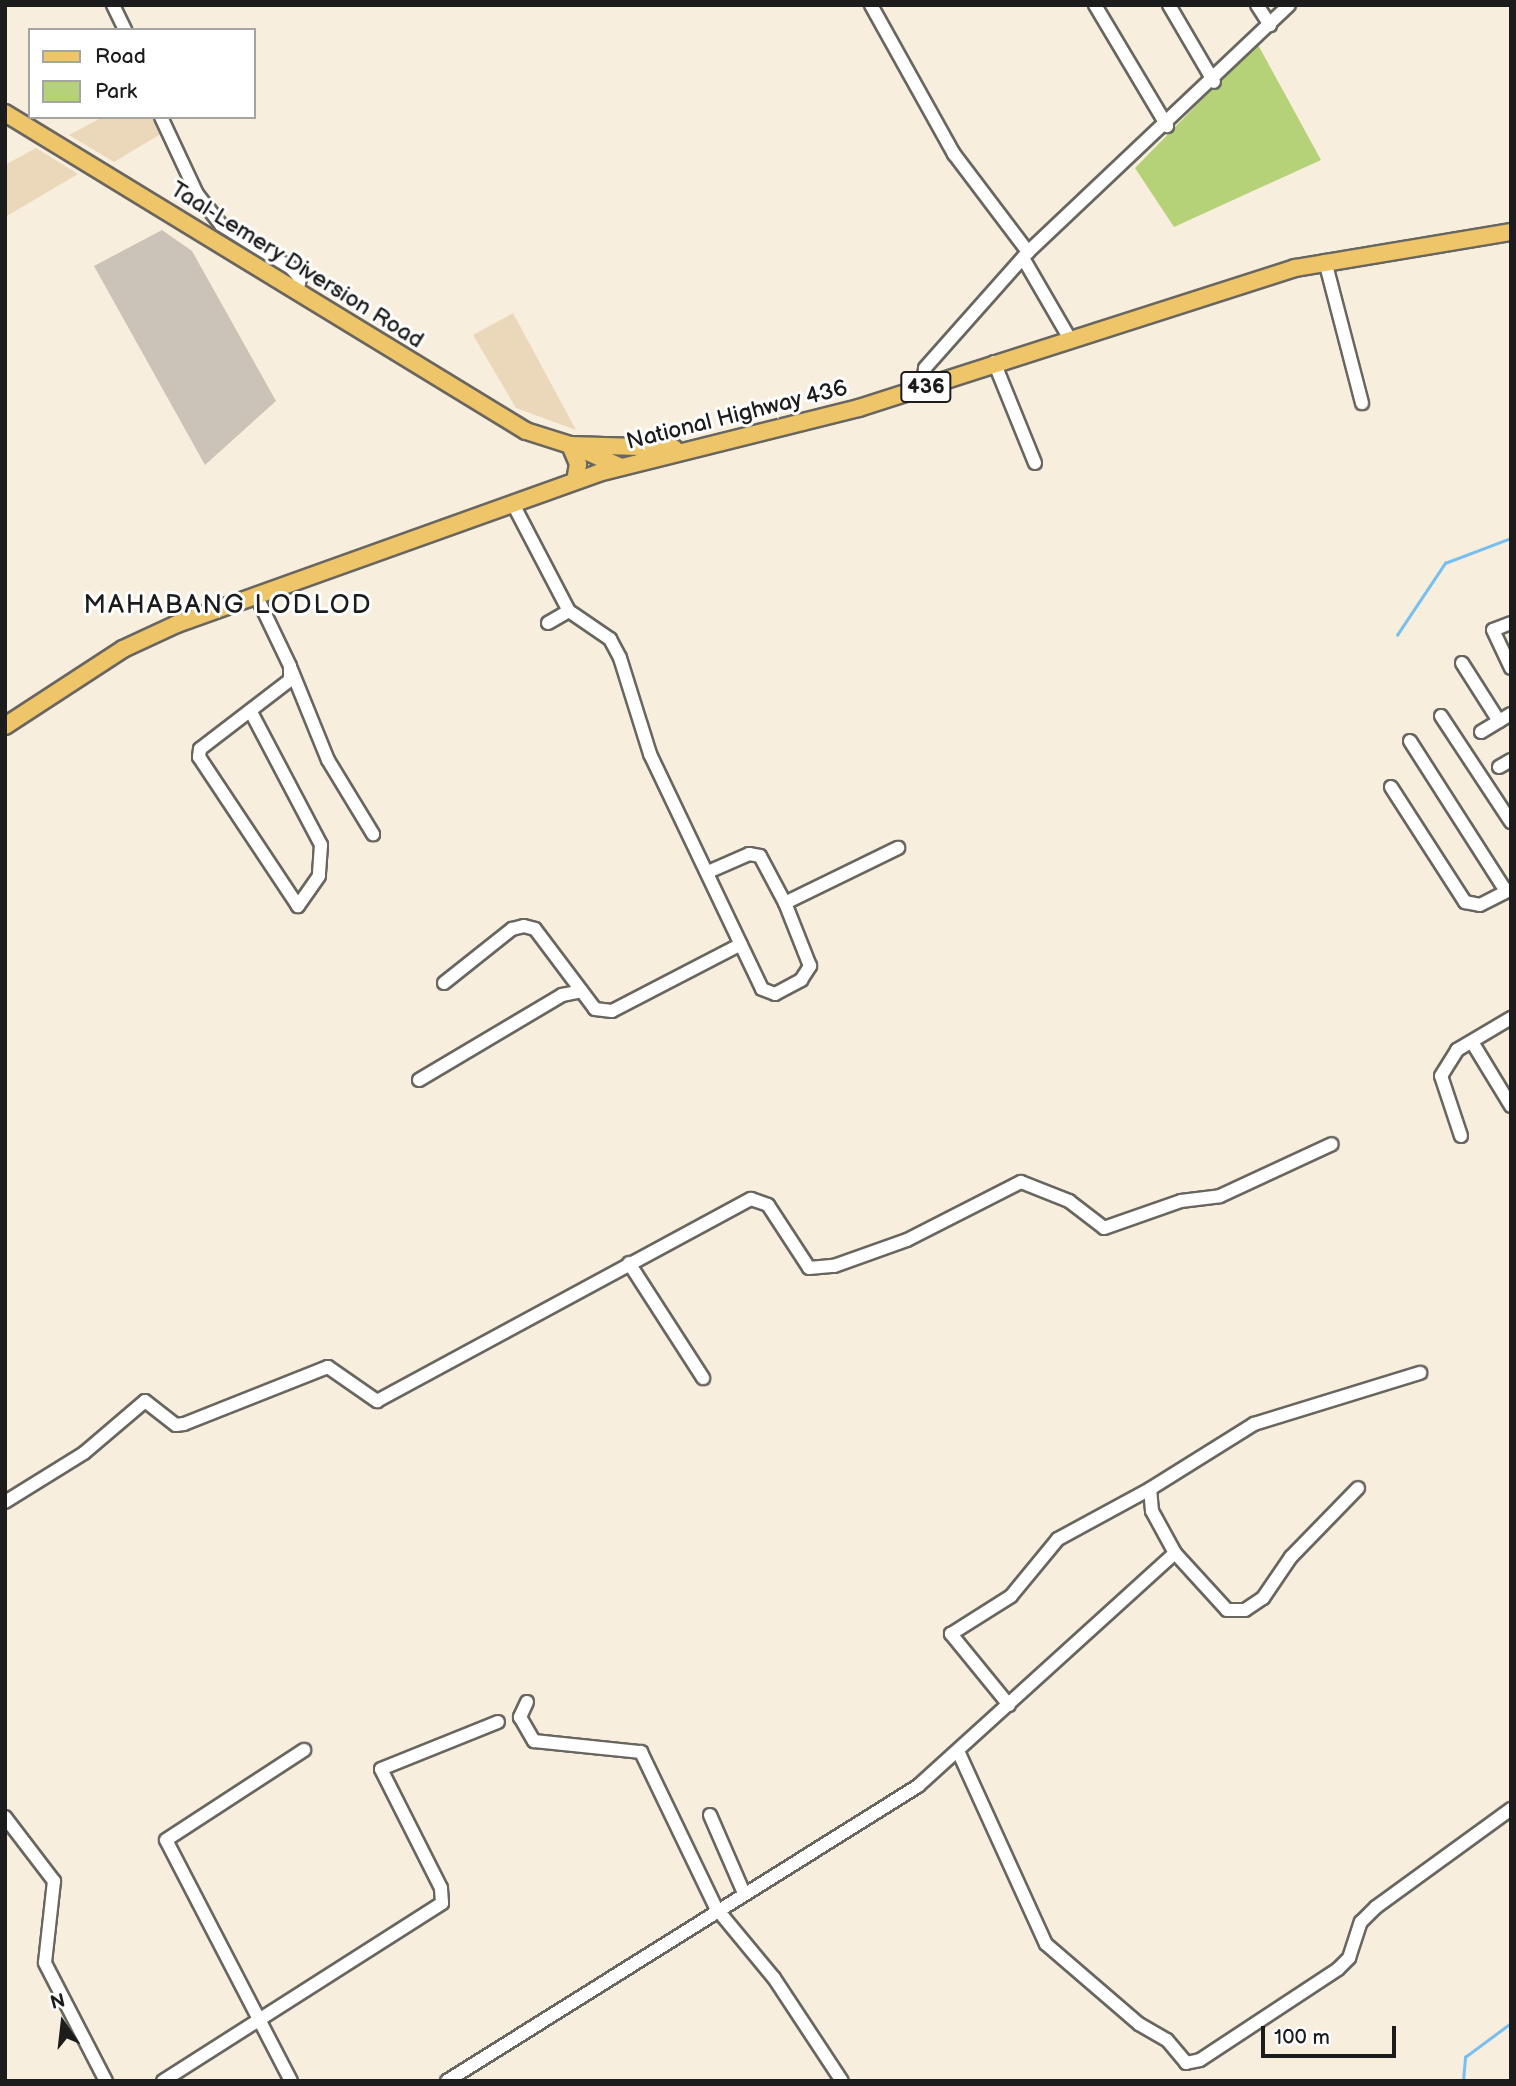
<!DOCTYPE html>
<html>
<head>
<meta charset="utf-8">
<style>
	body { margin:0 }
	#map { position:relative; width:1516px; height:2086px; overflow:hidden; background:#f7eedd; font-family:"Balsamiq Sans",sans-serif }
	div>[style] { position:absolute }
	.built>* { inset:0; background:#ebd8ba }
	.industrial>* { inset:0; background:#cbc3b8 }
	.green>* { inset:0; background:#b6d278 }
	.stream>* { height:2.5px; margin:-1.25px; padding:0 1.25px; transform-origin:1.25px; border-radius:1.25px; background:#78bfef }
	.roads { filter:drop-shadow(2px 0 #696660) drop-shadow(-2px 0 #696660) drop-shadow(0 2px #696660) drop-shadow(0 -2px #696660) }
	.minor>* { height:12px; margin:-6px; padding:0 6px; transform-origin:6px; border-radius:6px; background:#fff }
	.major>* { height:16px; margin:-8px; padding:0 8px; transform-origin:8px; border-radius:8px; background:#eec569 }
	span { translate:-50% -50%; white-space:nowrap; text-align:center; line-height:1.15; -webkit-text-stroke:6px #fff; paint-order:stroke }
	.shield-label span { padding:2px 5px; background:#fff; border:2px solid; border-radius:5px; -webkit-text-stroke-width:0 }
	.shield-label { font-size:21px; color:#1c1c1c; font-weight:700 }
	.street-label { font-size:23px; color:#1c1c1c }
	.quarter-label { font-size:26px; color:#1c1c1c; letter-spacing:2px }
	.frame { position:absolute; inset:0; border:7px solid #1c1c1c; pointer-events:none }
	.legend { position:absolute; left:28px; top:28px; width:228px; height:91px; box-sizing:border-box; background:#fff; border:2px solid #a4a4a4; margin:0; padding:9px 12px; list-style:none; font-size:21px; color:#1c1c1c }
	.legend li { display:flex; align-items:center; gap:14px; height:35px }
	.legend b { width:35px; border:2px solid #a4a4a4 }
	.north { position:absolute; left:28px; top:1988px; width:70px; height:70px; -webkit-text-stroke:5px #fff; paint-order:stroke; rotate:346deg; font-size:19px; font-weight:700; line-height:28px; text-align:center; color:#1c1c1c }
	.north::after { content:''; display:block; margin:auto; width:24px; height:32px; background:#1c1c1c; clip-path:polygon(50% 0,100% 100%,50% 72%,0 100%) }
	.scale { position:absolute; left:1261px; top:2026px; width:135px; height:32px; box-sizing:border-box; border:4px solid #1c1c1c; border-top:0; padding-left:9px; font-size:21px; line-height:24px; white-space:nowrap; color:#1c1c1c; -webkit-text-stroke:5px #fff; paint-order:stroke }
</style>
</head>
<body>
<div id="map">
	<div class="built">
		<i style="clip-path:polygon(103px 117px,156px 117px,164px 132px,114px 162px,69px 135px)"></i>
		<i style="clip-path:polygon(36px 148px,78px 174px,5px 217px,5px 165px)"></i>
		<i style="clip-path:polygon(513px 313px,576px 430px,516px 408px,473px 335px)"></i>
	</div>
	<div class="industrial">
		<i style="clip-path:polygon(162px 230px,192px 251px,276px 401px,205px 465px,94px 266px)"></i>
	</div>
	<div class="green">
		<i style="clip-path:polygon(1257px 43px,1321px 160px,1174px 227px,1135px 168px)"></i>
	</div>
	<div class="stream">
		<i style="left:1397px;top:635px;width:87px;rotate:-56.3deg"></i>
		<i style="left:1445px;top:563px;width:71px;rotate:-20.7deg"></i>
		<i style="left:1463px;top:2081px;width:24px;rotate:-85deg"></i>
		<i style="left:1465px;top:2057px;width:57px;rotate:-36.5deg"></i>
	</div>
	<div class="roads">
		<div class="minor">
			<i style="left:113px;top:5px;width:28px;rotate:64deg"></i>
			<i style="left:871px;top:5px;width:171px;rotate:60.9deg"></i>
			<i style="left:954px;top:154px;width:123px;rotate:52.9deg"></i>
			<i style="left:1095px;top:5px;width:141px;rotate:59.2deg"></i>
			<i style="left:1169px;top:5px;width:89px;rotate:59.7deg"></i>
			<i style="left:1257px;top:5px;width:24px;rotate:57deg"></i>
			<i style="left:161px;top:117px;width:85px;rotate:64.9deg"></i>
			<i style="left:197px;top:194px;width:39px;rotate:52deg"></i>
			<i style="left:221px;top:225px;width:82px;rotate:31.6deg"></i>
			<i style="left:291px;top:268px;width:13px;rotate:48deg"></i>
			<i style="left:300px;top:278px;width:15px;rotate:101deg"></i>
			<i style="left:1023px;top:258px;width:94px;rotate:59.9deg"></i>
			<i style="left:1325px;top:261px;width:147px;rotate:75.4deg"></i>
			<i style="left:994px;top:362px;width:109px;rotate:67.9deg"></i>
			<i style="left:922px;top:388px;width:20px;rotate:-81deg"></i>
			<i style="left:925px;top:368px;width:155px;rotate:-48.4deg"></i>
			<i style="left:1028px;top:252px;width:359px;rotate:-43.4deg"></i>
			<i style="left:513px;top:504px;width:121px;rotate:62.4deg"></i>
			<i style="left:569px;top:611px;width:50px;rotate:34.3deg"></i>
			<i style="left:610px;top:639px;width:21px;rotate:62deg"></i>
			<i style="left:620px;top:658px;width:101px;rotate:72.6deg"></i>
			<i style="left:650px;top:754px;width:260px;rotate:64.5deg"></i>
			<i style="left:762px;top:989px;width:14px;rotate:21deg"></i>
			<i style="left:775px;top:994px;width:30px;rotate:-28deg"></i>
			<i style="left:801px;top:980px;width:17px;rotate:-57deg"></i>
			<i style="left:810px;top:966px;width:68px;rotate:-111.6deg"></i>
			<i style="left:785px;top:903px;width:126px;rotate:-26deg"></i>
			<i style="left:548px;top:623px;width:24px;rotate:-30deg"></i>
			<i style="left:1511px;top:623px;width:19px;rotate:159deg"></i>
			<i style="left:1493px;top:630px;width:42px;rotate:64.7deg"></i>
			<i style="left:1462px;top:663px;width:69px;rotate:57.5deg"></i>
			<i style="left:291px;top:669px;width:98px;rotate:67.9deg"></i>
			<i style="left:328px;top:760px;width:87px;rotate:58.7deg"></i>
			<i style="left:251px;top:712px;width:150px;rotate:62.2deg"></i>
			<i style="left:321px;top:845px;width:31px;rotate:94deg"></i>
			<i style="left:319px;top:876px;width:37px;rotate:125deg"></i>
			<i style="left:298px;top:906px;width:179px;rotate:-123.6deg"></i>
			<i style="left:199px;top:757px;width:8px;rotate:-83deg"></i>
			<i style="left:200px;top:749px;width:113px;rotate:-37.5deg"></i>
			<i style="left:290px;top:680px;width:14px;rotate:-90deg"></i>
			<i style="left:290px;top:666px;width:79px;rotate:-115.6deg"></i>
			<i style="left:1441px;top:716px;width:127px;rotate:56.6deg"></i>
			<i style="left:1481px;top:732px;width:35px;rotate:-31deg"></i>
			<i style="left:1410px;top:741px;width:178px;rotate:57.4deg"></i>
			<i style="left:1499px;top:767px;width:14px;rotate:-30deg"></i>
			<i style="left:1391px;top:787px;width:137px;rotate:57.2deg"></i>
			<i style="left:1465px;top:902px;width:15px;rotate:11deg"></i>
			<i style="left:1480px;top:905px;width:35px;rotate:-27deg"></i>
			<i style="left:708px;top:872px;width:45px;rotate:-23.7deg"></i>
			<i style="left:749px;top:854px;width:11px;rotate:10deg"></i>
			<i style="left:760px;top:856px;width:53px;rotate:62deg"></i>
			<i style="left:444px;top:983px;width:87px;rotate:-38.5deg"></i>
			<i style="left:512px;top:929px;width:12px;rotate:-14deg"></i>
			<i style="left:524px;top:926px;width:11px;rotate:15deg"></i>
			<i style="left:535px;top:929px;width:100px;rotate:53.1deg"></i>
			<i style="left:595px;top:1009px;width:17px;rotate:7deg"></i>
			<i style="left:612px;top:1011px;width:145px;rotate:-27.4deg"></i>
			<i style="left:1472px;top:1042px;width:75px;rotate:58.6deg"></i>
			<i style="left:419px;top:1080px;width:166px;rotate:-30.7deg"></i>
			<i style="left:562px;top:995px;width:20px;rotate:-11deg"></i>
			<i style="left:1461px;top:1136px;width:63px;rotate:-108.4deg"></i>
			<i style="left:1441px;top:1076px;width:31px;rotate:-58deg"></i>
			<i style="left:1457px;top:1050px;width:63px;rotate:-30.7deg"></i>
			<i style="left:629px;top:1263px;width:137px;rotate:57.2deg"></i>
			<i style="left:5px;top:1502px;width:93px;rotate:-31.8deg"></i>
			<i style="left:84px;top:1453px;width:80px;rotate:-40.4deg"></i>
			<i style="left:145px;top:1401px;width:39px;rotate:38deg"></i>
			<i style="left:176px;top:1425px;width:8px;rotate:-7deg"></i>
			<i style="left:184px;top:1424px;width:155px;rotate:-21.6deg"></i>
			<i style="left:328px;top:1367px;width:60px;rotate:34.8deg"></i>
			<i style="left:377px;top:1401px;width:425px;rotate:-28.4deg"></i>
			<i style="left:751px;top:1199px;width:18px;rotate:19deg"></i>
			<i style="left:768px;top:1205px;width:75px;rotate:56.9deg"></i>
			<i style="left:809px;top:1268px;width:25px;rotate:-5deg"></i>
			<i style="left:834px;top:1266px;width:77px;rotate:-19.6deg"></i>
			<i style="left:907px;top:1240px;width:128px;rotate:-27deg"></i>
			<i style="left:1021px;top:1182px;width:52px;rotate:21.6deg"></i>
			<i style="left:1069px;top:1201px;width:44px;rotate:37.6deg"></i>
			<i style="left:1104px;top:1228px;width:82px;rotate:-19.3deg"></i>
			<i style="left:1181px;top:1201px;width:39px;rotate:-7deg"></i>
			<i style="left:1220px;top:1196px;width:123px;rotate:-24.9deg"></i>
			<i style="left:1175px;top:1553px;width:77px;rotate:47.6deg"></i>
			<i style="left:1227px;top:1610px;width:18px"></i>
			<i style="left:1245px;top:1610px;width:22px;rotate:-34deg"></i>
			<i style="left:1263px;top:1598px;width:50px;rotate:-55.7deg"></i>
			<i style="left:1291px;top:1557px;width:96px;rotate:-45.8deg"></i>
			<i style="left:527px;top:1702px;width:17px;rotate:115deg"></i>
			<i style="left:520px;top:1717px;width:28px;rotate:60deg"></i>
			<i style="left:534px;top:1741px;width:108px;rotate:5.9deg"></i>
			<i style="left:641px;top:1752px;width:173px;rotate:64.3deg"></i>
			<i style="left:716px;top:1908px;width:91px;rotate:50.4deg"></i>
			<i style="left:774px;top:1978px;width:123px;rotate:56.6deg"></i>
			<i style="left:1009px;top:1705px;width:92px;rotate:-129.2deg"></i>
			<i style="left:951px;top:1634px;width:71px;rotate:-32.3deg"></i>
			<i style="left:1011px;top:1596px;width:74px;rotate:-50.5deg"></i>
			<i style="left:1058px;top:1539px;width:105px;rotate:-28.5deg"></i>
			<i style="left:958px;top:1751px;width:212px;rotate:65.5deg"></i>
			<i style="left:1046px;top:1944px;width:123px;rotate:40.7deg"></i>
			<i style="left:1139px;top:2024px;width:32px;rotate:30deg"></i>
			<i style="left:1167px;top:2040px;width:30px;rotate:50deg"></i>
			<i style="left:1186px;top:2063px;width:14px;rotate:-12deg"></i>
			<i style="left:1200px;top:2060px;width:165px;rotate:-33.4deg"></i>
			<i style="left:1338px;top:1969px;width:16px;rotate:-45deg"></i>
			<i style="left:1349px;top:1958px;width:38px;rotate:-72deg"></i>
			<i style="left:1361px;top:1922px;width:21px;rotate:-45deg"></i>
			<i style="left:1376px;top:1907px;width:167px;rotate:-36deg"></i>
			<i style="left:710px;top:1815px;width:83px;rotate:66.5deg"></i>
			<i style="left:5px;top:1817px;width:81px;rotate:52.6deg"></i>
			<i style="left:54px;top:1881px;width:82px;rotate:96.3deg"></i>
			<i style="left:45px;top:1963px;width:133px;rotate:62.7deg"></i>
			<i style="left:163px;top:2081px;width:331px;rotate:-32.5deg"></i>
			<i style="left:442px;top:1903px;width:15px;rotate:-94deg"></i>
			<i style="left:441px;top:1888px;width:133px;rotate:-116.8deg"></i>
			<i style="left:381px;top:1769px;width:126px;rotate:-21.9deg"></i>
			<i style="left:291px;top:2081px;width:271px;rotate:-117.4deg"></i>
			<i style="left:166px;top:1840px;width:165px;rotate:-33.1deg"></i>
			<i style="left:447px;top:2081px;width:556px;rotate:-32.06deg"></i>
			<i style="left:918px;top:1786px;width:347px;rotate:-42.2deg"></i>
			<i style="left:1175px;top:1553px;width:48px;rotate:-118.7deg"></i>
			<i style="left:1152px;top:1511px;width:22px;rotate:-95deg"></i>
			<i style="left:1150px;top:1489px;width:123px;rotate:-32deg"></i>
			<i style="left:1254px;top:1424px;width:174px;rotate:-17.1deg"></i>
		</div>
		<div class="major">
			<i style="left:5px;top:113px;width:610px;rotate:31.4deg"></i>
			<i style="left:526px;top:431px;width:46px;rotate:17.7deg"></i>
			<i style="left:570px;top:445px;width:104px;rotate:1.7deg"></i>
			<i style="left:570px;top:445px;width:21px;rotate:67deg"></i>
			<i style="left:578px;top:464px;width:17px;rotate:100deg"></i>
			<i style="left:576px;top:447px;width:49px;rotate:24deg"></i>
			<i style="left:5px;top:726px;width:141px;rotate:-33.1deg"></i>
			<i style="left:123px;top:649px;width:60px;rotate:-24.8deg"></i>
			<i style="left:177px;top:624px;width:447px;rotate:-19.7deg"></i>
			<i style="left:598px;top:473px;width:269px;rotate:-14deg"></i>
			<i style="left:859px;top:408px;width:458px;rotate:-17.8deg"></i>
			<i style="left:1295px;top:268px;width:219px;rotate:-9.5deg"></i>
		</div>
	</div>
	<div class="shield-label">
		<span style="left:926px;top:387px">436</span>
	</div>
	<div class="street-label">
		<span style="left:297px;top:265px;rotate:32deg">Taal-Lemery Diversion Road</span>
		<span style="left:737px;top:415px;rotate:-14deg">National Highway 436</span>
	</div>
	<div class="quarter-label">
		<span style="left:228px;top:606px">MAHABANG LODLOD</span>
	</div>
	<div class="frame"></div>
	<ul class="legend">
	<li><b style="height:9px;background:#eec569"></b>Road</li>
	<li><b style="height:19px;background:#b6d278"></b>Park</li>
	</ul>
	<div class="north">N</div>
	<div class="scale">100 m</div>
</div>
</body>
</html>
